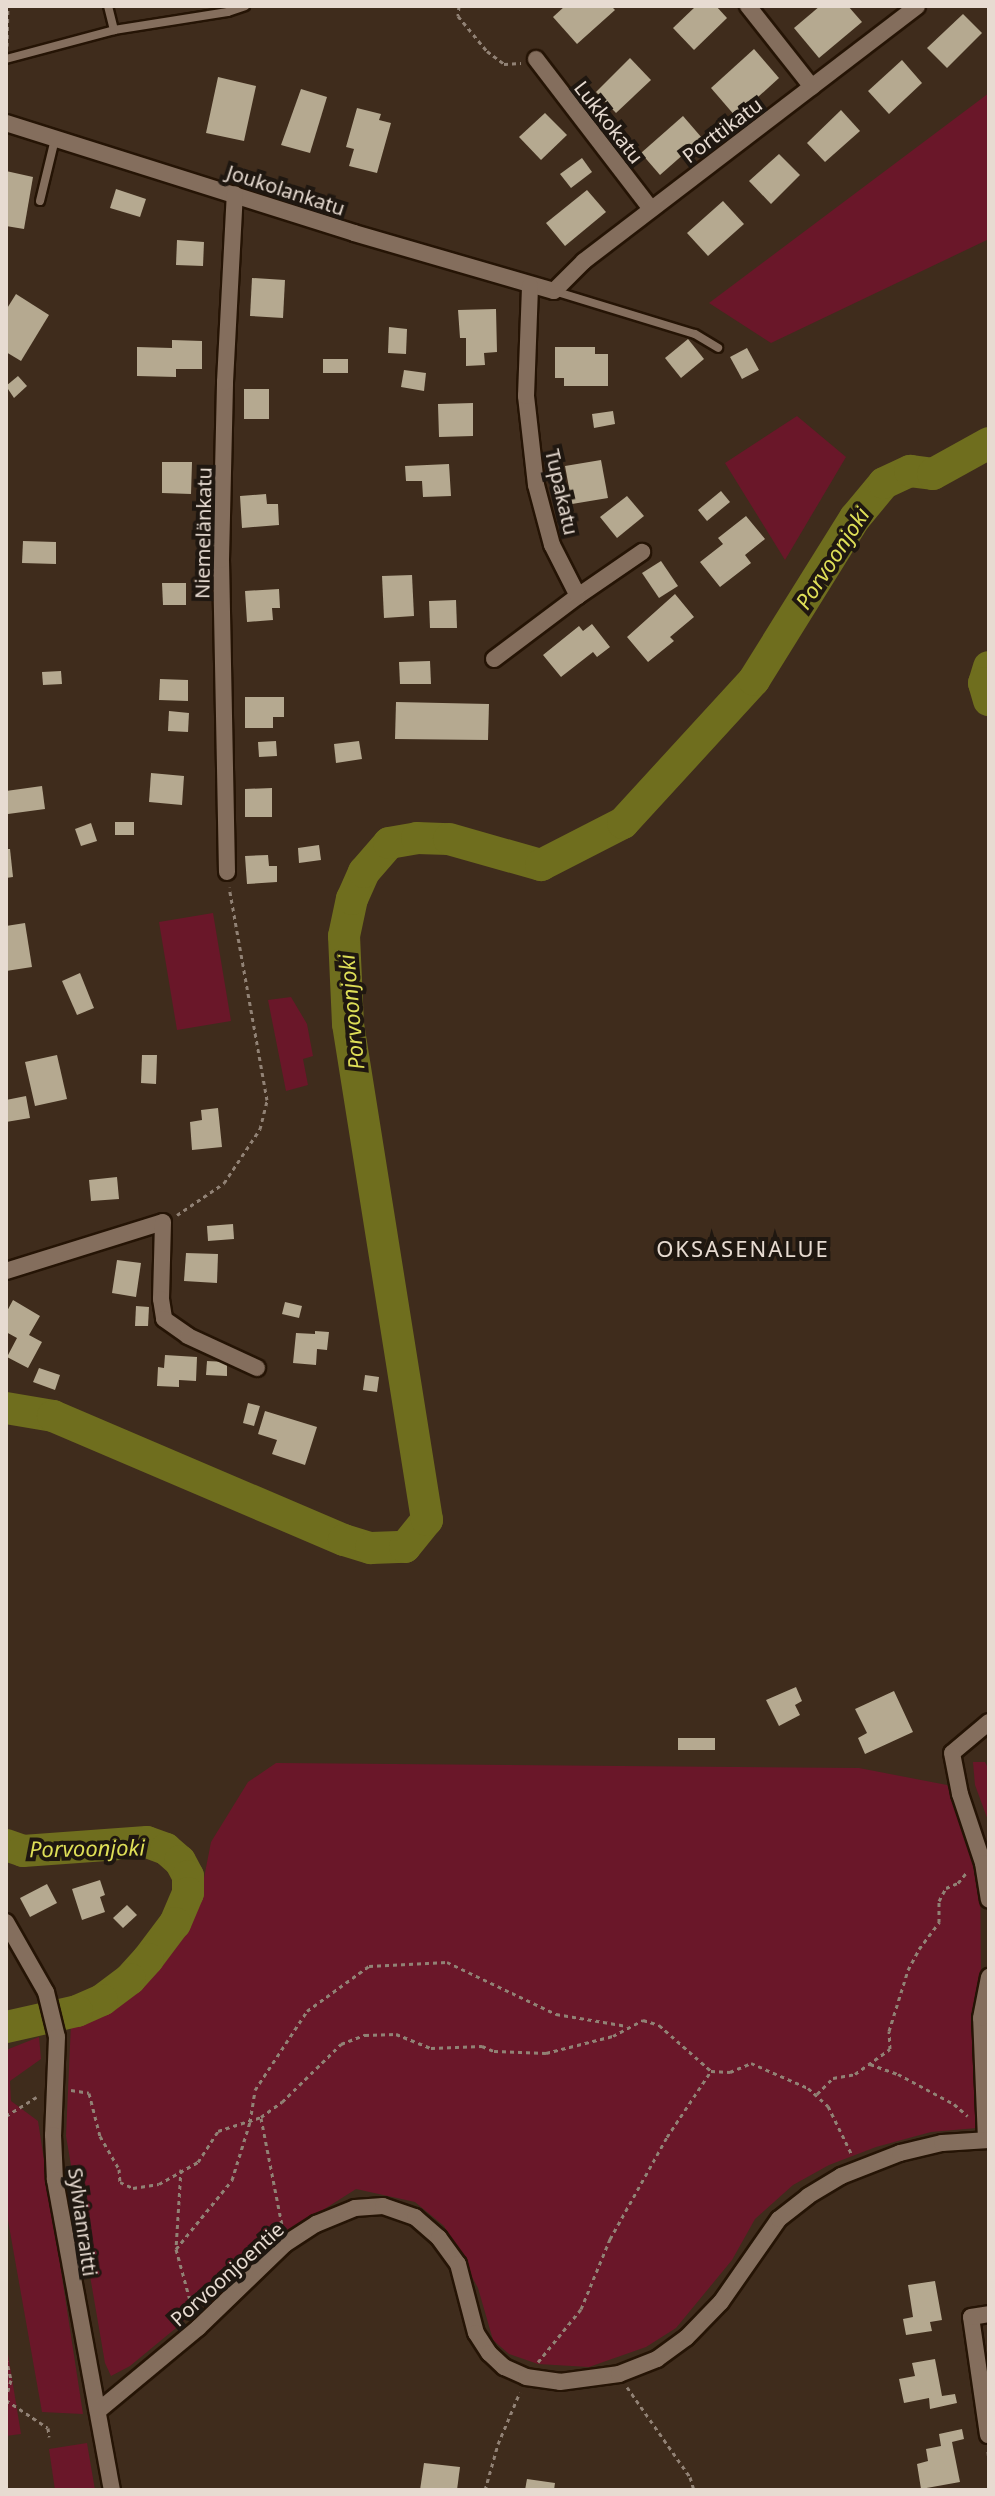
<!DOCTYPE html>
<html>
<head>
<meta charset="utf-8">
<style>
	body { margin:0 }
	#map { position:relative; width:995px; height:2496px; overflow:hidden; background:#3f2c1c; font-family:"Noto Sans",sans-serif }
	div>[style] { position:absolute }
	.green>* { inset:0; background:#6a1729 }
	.river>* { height:32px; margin:-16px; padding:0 16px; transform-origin:16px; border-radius:16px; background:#6f6e1e }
	.building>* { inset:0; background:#b5a990 }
	.path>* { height:3px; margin-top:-1.5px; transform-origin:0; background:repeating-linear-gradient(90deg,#918275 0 4px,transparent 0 8px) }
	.roads { filter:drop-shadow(2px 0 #251405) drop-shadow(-2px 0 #251405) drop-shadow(0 2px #251405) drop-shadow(0 -2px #251405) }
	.service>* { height:8px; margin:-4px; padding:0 4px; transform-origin:4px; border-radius:4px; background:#846e5d }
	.minor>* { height:16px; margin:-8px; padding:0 8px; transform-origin:8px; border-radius:8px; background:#846e5d }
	span { translate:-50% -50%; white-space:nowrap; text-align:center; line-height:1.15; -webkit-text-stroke:8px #1f1710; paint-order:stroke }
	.street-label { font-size:20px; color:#e7dbd1 }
	.water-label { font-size:22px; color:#dede57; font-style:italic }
	.neighbourhood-label { font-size:22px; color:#e7dbd1; letter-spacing:2px }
	.frame { position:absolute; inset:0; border:8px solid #e7dbd1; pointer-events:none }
</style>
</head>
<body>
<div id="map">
	<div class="green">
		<i style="clip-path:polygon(989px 93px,989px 239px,771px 343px,709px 303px)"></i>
		<i style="clip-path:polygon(797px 416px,846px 457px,785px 560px,725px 463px)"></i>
		<i style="clip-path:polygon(213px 913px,231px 1021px,177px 1030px,159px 922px)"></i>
		<i style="clip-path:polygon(291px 997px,307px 1024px,313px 1056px,303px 1059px,308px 1085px,286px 1091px,268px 1000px)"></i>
		<i style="clip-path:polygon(973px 1762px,985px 1762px,989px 1770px,989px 1823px,975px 1785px)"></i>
		<i style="clip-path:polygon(276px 1763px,859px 1768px,947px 1785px,980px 1859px,981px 1974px,973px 2051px,977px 2128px,931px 2132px,876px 2147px,829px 2165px,793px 2185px,755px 2219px,732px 2260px,676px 2328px,646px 2347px,589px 2367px,538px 2364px,509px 2354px,493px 2340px,478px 2288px,444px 2226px,415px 2202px,356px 2189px,263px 2248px,176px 2328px,130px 2366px,111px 2376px,105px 2363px,66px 2136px,71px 2023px,110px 2009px,154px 1974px,203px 1883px,211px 1842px,248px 1782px)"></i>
		<i style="clip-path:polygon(39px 2037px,41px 2059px,10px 2081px,11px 2101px,38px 2121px,83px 2414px,42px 2412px,6px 2209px,6px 2050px)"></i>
		<i style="clip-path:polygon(6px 2342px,21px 2434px,6px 2436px)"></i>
		<i style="clip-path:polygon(87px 2443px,95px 2490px,55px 2490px,49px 2449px)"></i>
	</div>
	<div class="river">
		<i style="left:989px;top:667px;width:17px;rotate:107deg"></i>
		<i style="left:984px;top:683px;width:18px;rotate:74deg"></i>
		<i style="left:6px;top:1408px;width:48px;rotate:9.7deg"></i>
		<i style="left:53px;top:1416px;width:316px;rotate:23.1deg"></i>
		<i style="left:344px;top:1540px;width:28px;rotate:17deg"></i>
		<i style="left:371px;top:1548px;width:34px;rotate:-2deg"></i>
		<i style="left:405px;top:1547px;width:35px;rotate:-51deg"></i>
		<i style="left:427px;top:1520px;width:502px;rotate:-99.05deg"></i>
		<i style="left:348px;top:1024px;width:88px;rotate:-92.6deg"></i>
		<i style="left:344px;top:936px;width:38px;rotate:-78deg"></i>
		<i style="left:352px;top:899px;width:30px;rotate:-66deg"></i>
		<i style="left:364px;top:872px;width:38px;rotate:-49deg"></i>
		<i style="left:389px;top:843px;width:28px;rotate:-10deg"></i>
		<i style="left:417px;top:838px;width:32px;rotate:2deg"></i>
		<i style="left:449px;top:839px;width:96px;rotate:15.8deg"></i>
		<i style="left:541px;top:865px;width:92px;rotate:-27.1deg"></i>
		<i style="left:623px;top:823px;width:194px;rotate:-47.5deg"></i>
		<i style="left:754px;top:680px;width:191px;rotate:-58.1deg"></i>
		<i style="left:855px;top:518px;width:45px;rotate:-50.4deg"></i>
		<i style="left:884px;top:483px;width:29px;rotate:-25deg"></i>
		<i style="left:910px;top:471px;width:23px;rotate:7deg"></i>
		<i style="left:933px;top:474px;width:64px;rotate:-29deg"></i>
		<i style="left:6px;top:1845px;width:18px;rotate:19deg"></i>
		<i style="left:23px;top:1851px;width:124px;rotate:-4.2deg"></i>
		<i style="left:147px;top:1842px;width:20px;rotate:20deg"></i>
		<i style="left:166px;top:1849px;width:18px;rotate:41deg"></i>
		<i style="left:180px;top:1861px;width:17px;rotate:62deg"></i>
		<i style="left:188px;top:1876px;width:17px;rotate:90deg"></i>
		<i style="left:188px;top:1893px;width:33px;rotate:113deg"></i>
		<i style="left:175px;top:1923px;width:45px;rotate:126.9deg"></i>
		<i style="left:148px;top:1959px;width:27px;rotate:132deg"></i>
		<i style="left:130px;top:1979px;width:35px;rotate:143deg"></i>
		<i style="left:102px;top:2000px;width:27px;rotate:156deg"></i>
		<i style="left:77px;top:2011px;width:73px;rotate:167.3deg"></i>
	</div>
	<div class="building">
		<i style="clip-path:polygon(565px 6px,611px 6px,615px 10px,577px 44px,553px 17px)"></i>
		<i style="clip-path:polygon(696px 6px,716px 6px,727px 18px,694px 50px,673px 28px)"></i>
		<i style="clip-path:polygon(820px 6px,848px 6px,862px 22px,819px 58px,794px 28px)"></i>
		<i style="clip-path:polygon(963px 14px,982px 33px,947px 68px,927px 48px)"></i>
		<i style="clip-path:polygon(754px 49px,779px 78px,736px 117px,711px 88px)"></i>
		<i style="clip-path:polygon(630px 58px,651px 80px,616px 113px,596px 92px)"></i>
		<i style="clip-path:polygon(902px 60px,922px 83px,889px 114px,868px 91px)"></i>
		<i style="clip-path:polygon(218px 77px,256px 86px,244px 141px,206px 133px)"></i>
		<i style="clip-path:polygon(301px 89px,327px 97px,310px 153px,281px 145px)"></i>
		<i style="clip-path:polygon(357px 108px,381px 114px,379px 120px,391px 123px,377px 173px,349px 166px,354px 149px,346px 147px)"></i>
		<i style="clip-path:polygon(841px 110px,860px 131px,825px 162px,807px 143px)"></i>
		<i style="clip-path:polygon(545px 113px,567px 135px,541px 160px,519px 137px)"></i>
		<i style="clip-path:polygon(683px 116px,702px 138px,660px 175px,641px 153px)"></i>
		<i style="clip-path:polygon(779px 154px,800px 175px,771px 204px,749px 181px)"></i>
		<i style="clip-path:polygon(582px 158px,592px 172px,571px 188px,560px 174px)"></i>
		<i style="clip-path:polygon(6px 171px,33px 177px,24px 229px,6px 226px)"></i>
		<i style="clip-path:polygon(116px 189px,146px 199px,140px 217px,110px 208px)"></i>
		<i style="clip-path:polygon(587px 190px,606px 212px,565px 246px,546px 223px)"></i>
		<i style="clip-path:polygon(723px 201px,744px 224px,708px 256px,687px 233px)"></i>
		<i style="clip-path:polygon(177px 240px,204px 242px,203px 266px,176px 265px)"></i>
		<i style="clip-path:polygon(252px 278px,285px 280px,283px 318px,250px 316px)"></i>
		<i style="clip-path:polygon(16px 294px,49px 315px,21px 361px,6px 352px,6px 310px)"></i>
		<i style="clip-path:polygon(496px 309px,497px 352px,484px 353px,485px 365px,466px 366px,466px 338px,460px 338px,458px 310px)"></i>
		<i style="clip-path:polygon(389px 327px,407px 329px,406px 354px,388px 353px)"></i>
		<i style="clip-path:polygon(688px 339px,704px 359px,681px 378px,665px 358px)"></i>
		<i style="clip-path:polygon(172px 340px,202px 341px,202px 369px,176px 369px,176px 377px,137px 376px,137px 347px,172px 348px)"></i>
		<i style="clip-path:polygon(555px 347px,595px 347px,595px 354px,608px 354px,608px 386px,564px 386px,564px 378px,555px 378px)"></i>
		<i style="clip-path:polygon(747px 348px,759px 370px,742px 379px,730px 357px)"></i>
		<i style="clip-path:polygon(323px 359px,348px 359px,348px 373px,323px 373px)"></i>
		<i style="clip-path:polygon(404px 370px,426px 373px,424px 391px,401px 387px)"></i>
		<i style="clip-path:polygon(18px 376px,27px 386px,14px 398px,6px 386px)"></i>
		<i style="clip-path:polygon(244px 389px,269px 389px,269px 419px,244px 419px)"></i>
		<i style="clip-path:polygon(473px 403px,473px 436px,439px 437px,438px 404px)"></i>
		<i style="clip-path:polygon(613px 411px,615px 424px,594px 428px,592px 414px)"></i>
		<i style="clip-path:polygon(601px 460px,608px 498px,572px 504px,565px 466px)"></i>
		<i style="clip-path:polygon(162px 462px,192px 462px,191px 494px,162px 493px)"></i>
		<i style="clip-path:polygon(449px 464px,451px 496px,423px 497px,422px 481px,406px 481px,405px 466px)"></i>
		<i style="clip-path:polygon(721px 491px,730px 502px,707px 521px,698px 510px)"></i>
		<i style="clip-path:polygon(266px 494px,267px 504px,278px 504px,279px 525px,242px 528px,240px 496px)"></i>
		<i style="clip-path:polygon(627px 496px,644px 516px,617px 538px,600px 517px)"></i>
		<i style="clip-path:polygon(746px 516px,765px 539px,745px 555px,751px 563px,720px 587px,700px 562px,723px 544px,718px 538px)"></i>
		<i style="clip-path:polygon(23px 541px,56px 542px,56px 564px,22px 563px)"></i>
		<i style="clip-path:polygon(661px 561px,678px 586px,659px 598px,642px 573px)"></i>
		<i style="clip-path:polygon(412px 575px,414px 616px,384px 618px,382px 576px)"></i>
		<i style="clip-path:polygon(162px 583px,186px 583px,186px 605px,163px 605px)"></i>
		<i style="clip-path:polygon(279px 589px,280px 608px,272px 608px,273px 620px,247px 622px,245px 591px)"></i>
		<i style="clip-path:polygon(675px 594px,694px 617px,670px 637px,674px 641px,648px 662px,627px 637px)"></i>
		<i style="clip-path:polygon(456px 600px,457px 628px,430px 628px,429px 601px)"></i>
		<i style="clip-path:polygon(592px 624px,610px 647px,597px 657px,593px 652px,561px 677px,543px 655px,579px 626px,583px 631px)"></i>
		<i style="clip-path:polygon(430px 661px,431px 684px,400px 684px,399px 662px)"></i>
		<i style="clip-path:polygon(61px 671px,62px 684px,43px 685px,42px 672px)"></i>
		<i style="clip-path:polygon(160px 679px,188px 680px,188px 701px,159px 700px)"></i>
		<i style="clip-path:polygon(245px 697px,284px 697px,284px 717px,273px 717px,273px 728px,245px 728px)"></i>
		<i style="clip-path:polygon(396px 702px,489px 704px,488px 740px,395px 739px)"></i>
		<i style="clip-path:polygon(169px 711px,189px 713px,188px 732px,168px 731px)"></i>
		<i style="clip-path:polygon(276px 741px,277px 756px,259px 757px,258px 742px)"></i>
		<i style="clip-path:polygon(359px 741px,362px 759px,336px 763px,334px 744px)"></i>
		<i style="clip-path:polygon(151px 773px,184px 776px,182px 805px,149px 802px)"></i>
		<i style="clip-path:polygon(42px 786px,45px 809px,8px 814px,6px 791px)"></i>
		<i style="clip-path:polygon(272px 788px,272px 817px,245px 817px,245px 789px)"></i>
		<i style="clip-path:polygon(115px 822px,134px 822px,134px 835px,115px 835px)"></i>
		<i style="clip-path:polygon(91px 823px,97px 841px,81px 846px,75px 829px)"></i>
		<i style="clip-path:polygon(319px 845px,321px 860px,299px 863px,298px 848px)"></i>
		<i style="clip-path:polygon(6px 849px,10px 849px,13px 877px,6px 878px)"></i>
		<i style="clip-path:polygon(268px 855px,269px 866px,277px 866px,277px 882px,247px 884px,245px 856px)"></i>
		<i style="clip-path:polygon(25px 923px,32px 967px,6px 971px,6px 926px)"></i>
		<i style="clip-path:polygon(80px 973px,94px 1008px,77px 1015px,62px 981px)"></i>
		<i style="clip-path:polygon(57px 1055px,67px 1099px,35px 1106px,25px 1062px)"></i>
		<i style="clip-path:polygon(142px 1055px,157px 1055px,156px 1084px,141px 1083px)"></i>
		<i style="clip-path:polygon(26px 1096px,30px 1118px,6px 1122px,6px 1100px)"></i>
		<i style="clip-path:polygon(218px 1108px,222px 1147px,192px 1150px,190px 1122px,202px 1120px,201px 1110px)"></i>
		<i style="clip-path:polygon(117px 1177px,119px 1199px,91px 1201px,89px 1180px)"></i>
		<i style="clip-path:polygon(233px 1224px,234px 1239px,208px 1241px,207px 1226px)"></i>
		<i style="clip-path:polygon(186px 1253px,218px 1254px,217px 1283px,184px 1281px)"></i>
		<i style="clip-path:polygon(117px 1260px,141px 1263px,136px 1297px,112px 1293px)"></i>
		<i style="clip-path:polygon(13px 1300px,40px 1316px,29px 1335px,42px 1342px,28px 1368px,7px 1357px,17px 1338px,6px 1332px,6px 1313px)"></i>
		<i style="clip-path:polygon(285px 1302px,302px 1306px,299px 1318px,282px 1314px)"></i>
		<i style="clip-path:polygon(136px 1306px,149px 1307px,148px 1326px,135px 1326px)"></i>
		<i style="clip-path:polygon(315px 1331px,329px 1332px,327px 1350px,317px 1349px,316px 1365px,293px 1363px,296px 1333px,315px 1334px)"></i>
		<i style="clip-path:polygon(165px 1355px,197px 1357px,196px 1381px,179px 1380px,179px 1387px,157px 1386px,158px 1367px,164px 1368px)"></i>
		<i style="clip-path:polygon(207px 1361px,227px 1362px,227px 1376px,206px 1375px)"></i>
		<i style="clip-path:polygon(39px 1368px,60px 1375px,55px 1390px,33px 1382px)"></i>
		<i style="clip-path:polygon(365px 1375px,379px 1377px,377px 1392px,363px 1390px)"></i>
		<i style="clip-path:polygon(248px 1403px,260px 1406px,254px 1426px,243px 1423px)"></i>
		<i style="clip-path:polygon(265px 1411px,317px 1427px,305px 1465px,272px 1454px,277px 1440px,258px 1434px)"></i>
		<i style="clip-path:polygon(796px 1687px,802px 1701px,795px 1705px,800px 1715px,779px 1726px,766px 1700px)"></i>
		<i style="clip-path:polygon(894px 1691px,913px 1732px,865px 1754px,858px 1738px,867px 1733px,855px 1709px)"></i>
		<i style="clip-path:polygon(678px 1738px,715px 1738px,715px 1750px,678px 1750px)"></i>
		<i style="clip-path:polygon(100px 1880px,105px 1895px,100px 1897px,105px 1912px,82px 1920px,72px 1889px)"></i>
		<i style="clip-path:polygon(47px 1884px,57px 1903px,30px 1917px,20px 1898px)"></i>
		<i style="clip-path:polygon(127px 1905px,137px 1915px,123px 1928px,113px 1918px)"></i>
		<i style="clip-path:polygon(935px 2281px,942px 2320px,930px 2322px,932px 2331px,906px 2335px,903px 2319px,913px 2317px,908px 2285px)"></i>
		<i style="clip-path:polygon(935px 2359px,942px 2396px,955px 2394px,957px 2403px,930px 2409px,929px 2398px,904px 2403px,899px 2379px,915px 2376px,912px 2363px)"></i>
		<i style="clip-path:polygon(962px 2429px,964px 2439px,952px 2442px,960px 2482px,921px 2489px,917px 2464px,928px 2461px,926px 2449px,941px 2446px,939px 2434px)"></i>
		<i style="clip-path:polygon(424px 2463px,460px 2467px,457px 2490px,420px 2490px)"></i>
		<i style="clip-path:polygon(527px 2479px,555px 2483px,554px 2490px,525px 2490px)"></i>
	</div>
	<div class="path">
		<i style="left:459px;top:6px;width:10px;rotate:96deg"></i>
		<i style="left:458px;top:16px;width:45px;rotate:50.4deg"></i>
		<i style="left:487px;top:51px;width:21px;rotate:37deg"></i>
		<i style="left:504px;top:64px;width:17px;rotate:-3deg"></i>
		<i style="left:7px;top:46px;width:40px;rotate:-88.6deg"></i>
		<i style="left:177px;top:1215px;width:57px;rotate:-34.2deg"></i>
		<i style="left:224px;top:1183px;width:65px;rotate:-56.3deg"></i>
		<i style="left:260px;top:1129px;width:30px;rotate:-76deg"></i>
		<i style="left:267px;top:1100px;width:216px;rotate:-100.1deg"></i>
		<i style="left:870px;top:2064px;width:30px;rotate:20deg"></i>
		<i style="left:898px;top:2074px;width:64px;rotate:28.2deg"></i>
		<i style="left:954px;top:2104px;width:18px;rotate:41deg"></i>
		<i style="left:71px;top:2090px;width:18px;rotate:9deg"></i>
		<i style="left:89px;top:2093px;width:44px;rotate:75.7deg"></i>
		<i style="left:100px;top:2136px;width:38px;rotate:60deg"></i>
		<i style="left:119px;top:2169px;width:13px;rotate:86deg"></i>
		<i style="left:120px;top:2182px;width:14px;rotate:25deg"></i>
		<i style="left:133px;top:2188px;width:26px;rotate:-9deg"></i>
		<i style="left:159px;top:2184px;width:45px;rotate:-29.4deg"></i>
		<i style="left:198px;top:2162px;width:37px;rotate:-57deg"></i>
		<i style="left:218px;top:2131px;width:45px;rotate:-18deg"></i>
		<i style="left:261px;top:2117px;width:26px;rotate:-36deg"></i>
		<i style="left:282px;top:2102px;width:83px;rotate:-44.5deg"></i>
		<i style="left:341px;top:2044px;width:26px;rotate:-21deg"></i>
		<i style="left:365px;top:2035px;width:31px;rotate:-2deg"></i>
		<i style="left:396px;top:2034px;width:38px;rotate:22deg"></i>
		<i style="left:431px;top:2048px;width:51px;rotate:-2.2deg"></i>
		<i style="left:482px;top:2046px;width:13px;rotate:23deg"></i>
		<i style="left:494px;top:2051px;width:52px;rotate:2.2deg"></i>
		<i style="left:546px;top:2053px;width:69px;rotate:-14.2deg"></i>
		<i style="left:613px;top:2036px;width:34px;rotate:-28deg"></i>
		<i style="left:643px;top:2020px;width:17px;rotate:17deg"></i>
		<i style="left:659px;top:2025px;width:69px;rotate:41.5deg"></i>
		<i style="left:711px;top:2071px;width:19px;rotate:3deg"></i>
		<i style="left:730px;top:2072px;width:23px;rotate:-23deg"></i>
		<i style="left:751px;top:2063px;width:62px;rotate:23.7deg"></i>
		<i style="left:808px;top:2088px;width:27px;rotate:42deg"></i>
		<i style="left:828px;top:2106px;width:55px;rotate:63.9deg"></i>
		<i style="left:817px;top:2094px;width:23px;rotate:-45deg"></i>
		<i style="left:833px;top:2078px;width:22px;rotate:-10deg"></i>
		<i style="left:855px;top:2074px;width:43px;rotate:-35.5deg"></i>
		<i style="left:890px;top:2049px;width:18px;rotate:-93deg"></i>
		<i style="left:889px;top:2031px;width:64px;rotate:-72.7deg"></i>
		<i style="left:908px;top:1970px;width:24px;rotate:-62deg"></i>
		<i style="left:919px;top:1949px;width:34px;rotate:-53deg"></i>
		<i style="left:939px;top:1922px;width:21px;rotate:-90deg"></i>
		<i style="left:939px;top:1901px;width:15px;rotate:-62deg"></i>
		<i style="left:946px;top:1888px;width:13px;rotate:-23deg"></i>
		<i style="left:958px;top:1883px;width:14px;rotate:-51deg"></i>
		<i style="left:6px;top:2116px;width:36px;rotate:-32deg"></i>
		<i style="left:261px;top:2118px;width:109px;rotate:78.9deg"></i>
		<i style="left:181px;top:2169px;width:80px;rotate:93.6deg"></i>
		<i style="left:176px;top:2249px;width:64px;rotate:74.7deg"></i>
		<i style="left:176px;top:2249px;width:89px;rotate:-50.9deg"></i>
		<i style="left:232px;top:2180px;width:61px;rotate:-72.8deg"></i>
		<i style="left:250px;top:2122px;width:32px;rotate:-81deg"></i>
		<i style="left:255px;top:2090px;width:95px;rotate:-56.6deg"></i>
		<i style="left:307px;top:2011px;width:77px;rotate:-36deg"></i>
		<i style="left:369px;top:1966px;width:78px;rotate:-2.9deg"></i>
		<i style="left:447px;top:1962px;width:121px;rotate:25.5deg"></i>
		<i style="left:556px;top:2014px;width:72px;rotate:9.6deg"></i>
		<i style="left:6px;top:2358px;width:23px;rotate:77deg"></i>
		<i style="left:11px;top:2380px;width:18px;rotate:106deg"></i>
		<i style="left:538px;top:2362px;width:68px;rotate:-50.9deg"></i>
		<i style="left:581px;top:2309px;width:76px;rotate:-67.5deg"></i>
		<i style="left:610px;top:2239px;width:117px;rotate:-60.8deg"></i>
		<i style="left:667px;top:2137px;width:79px;rotate:-56.3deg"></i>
		<i style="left:627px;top:2387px;width:110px;rotate:55deg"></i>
		<i style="left:690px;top:2477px;width:14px;rotate:73deg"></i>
		<i style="left:6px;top:2400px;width:50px;rotate:33.7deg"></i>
		<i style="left:48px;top:2428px;width:9px;rotate:84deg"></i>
		<i style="left:988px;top:2451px;width:11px;rotate:85deg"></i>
		<i style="left:485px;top:2490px;width:48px;rotate:-74.2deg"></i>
		<i style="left:498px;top:2444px;width:56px;rotate:-67.1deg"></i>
	</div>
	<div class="roads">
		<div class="service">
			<i style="left:108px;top:6px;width:25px;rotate:76deg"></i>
			<i style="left:6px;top:59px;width:112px;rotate:-15deg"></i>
			<i style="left:114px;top:30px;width:115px;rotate:-9deg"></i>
			<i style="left:228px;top:12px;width:18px;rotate:-19deg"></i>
			<i style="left:40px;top:201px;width:64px;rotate:-76.4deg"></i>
			<i style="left:554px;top:291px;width:147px;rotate:17deg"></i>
			<i style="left:695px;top:334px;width:27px;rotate:31deg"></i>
		</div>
		<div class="minor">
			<i style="left:748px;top:6px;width:103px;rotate:51.7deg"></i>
			<i style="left:536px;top:59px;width:189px;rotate:52.5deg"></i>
			<i style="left:6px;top:123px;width:365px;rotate:17.5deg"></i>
			<i style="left:354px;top:233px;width:208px;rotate:16.2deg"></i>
			<i style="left:554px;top:291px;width:42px;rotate:-45deg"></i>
			<i style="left:584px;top:261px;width:419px;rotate:-37.4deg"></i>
			<i style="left:578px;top:596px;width:78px;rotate:-34.5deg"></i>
			<i style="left:494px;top:659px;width:105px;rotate:-36.9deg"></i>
			<i style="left:578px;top:596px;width:57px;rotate:-117deg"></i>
			<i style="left:552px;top:545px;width:62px;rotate:-104.9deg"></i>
			<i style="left:536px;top:485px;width:90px;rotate:-96.4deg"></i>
			<i style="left:526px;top:396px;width:110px;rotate:-87.9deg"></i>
			<i style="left:227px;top:872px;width:312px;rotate:-91.1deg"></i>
			<i style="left:221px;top:560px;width:178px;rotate:-88.7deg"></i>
			<i style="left:225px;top:382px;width:188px;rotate:-87deg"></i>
			<i style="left:6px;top:1271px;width:164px;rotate:-17.3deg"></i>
			<i style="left:163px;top:1222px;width:77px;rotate:91.5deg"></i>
			<i style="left:161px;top:1299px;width:20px;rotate:81deg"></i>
			<i style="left:164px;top:1319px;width:29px;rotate:35deg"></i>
			<i style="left:188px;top:1336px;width:76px;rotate:24.9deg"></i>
			<i style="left:989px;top:1722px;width:48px;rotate:140deg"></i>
			<i style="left:952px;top:1753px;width:42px;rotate:79deg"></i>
			<i style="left:960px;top:1794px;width:73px;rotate:71.6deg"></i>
			<i style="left:983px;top:1863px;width:37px;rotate:81deg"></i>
			<i style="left:6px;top:1922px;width:81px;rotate:60.3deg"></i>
			<i style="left:46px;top:1992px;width:46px;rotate:76.3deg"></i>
			<i style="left:57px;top:2037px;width:98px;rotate:92.3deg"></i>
			<i style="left:53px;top:2135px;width:45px;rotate:87.5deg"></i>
			<i style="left:55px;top:2180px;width:315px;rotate:79.6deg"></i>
			<i style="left:986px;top:2140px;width:122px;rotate:-92.3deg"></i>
			<i style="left:981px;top:2018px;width:42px;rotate:-79deg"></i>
			<i style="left:98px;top:2411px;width:130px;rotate:-39.7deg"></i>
			<i style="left:198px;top:2328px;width:121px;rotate:-44deg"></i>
			<i style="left:285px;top:2244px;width:37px;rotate:-33deg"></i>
			<i style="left:316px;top:2224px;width:42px;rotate:-22.3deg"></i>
			<i style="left:355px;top:2208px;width:28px;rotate:-4deg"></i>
			<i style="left:383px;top:2206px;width:34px;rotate:19deg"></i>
			<i style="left:415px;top:2217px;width:32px;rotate:41deg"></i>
			<i style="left:439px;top:2238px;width:32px;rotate:54deg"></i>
			<i style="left:458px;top:2264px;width:71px;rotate:75.4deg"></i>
			<i style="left:476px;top:2333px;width:24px;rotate:57deg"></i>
			<i style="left:489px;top:2353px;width:21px;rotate:43deg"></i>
			<i style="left:504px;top:2367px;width:24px;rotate:24deg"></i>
			<i style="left:526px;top:2377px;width:34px;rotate:8deg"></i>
			<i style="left:560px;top:2382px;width:60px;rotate:-7.7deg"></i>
			<i style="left:619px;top:2374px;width:41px;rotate:-21.5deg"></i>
			<i style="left:657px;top:2359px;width:36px;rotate:-36deg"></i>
			<i style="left:686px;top:2338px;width:50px;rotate:-45.8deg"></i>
			<i style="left:721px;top:2302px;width:101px;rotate:-55.1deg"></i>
			<i style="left:779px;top:2219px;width:37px;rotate:-38deg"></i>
			<i style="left:808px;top:2196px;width:39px;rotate:-31deg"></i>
			<i style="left:841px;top:2176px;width:63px;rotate:-21.3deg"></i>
			<i style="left:900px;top:2153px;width:43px;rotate:-13.4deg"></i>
			<i style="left:942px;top:2143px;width:47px;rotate:-3.7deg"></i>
			<i style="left:988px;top:2435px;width:119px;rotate:-98.2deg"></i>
			<i style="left:971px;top:2317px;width:18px;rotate:-9deg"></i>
		</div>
	</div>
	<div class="street-label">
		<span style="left:609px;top:122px;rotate:52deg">Lukkokatu</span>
		<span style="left:722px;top:130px;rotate:-37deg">Porttikatu</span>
		<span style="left:286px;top:190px;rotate:18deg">Joukolankatu</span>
		<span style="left:562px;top:492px;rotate:77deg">Tupakatu</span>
		<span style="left:203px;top:533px;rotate:-89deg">Niemelänkatu</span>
		<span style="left:83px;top:2222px;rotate:82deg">Sylvianraitti</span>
		<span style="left:227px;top:2274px;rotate:-42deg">Porvoonjoentie</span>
	</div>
	<div class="water-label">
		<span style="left:832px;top:558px;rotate:-57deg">Porvoonjoki</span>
		<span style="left:351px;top:1012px;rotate:-95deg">Porvoonjoki</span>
		<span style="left:87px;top:1848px;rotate:-1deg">Porvoonjoki</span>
	</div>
	<div class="neighbourhood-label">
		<span style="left:743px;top:1249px">OKSASENALUE</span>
	</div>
	<div class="frame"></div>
</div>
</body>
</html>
